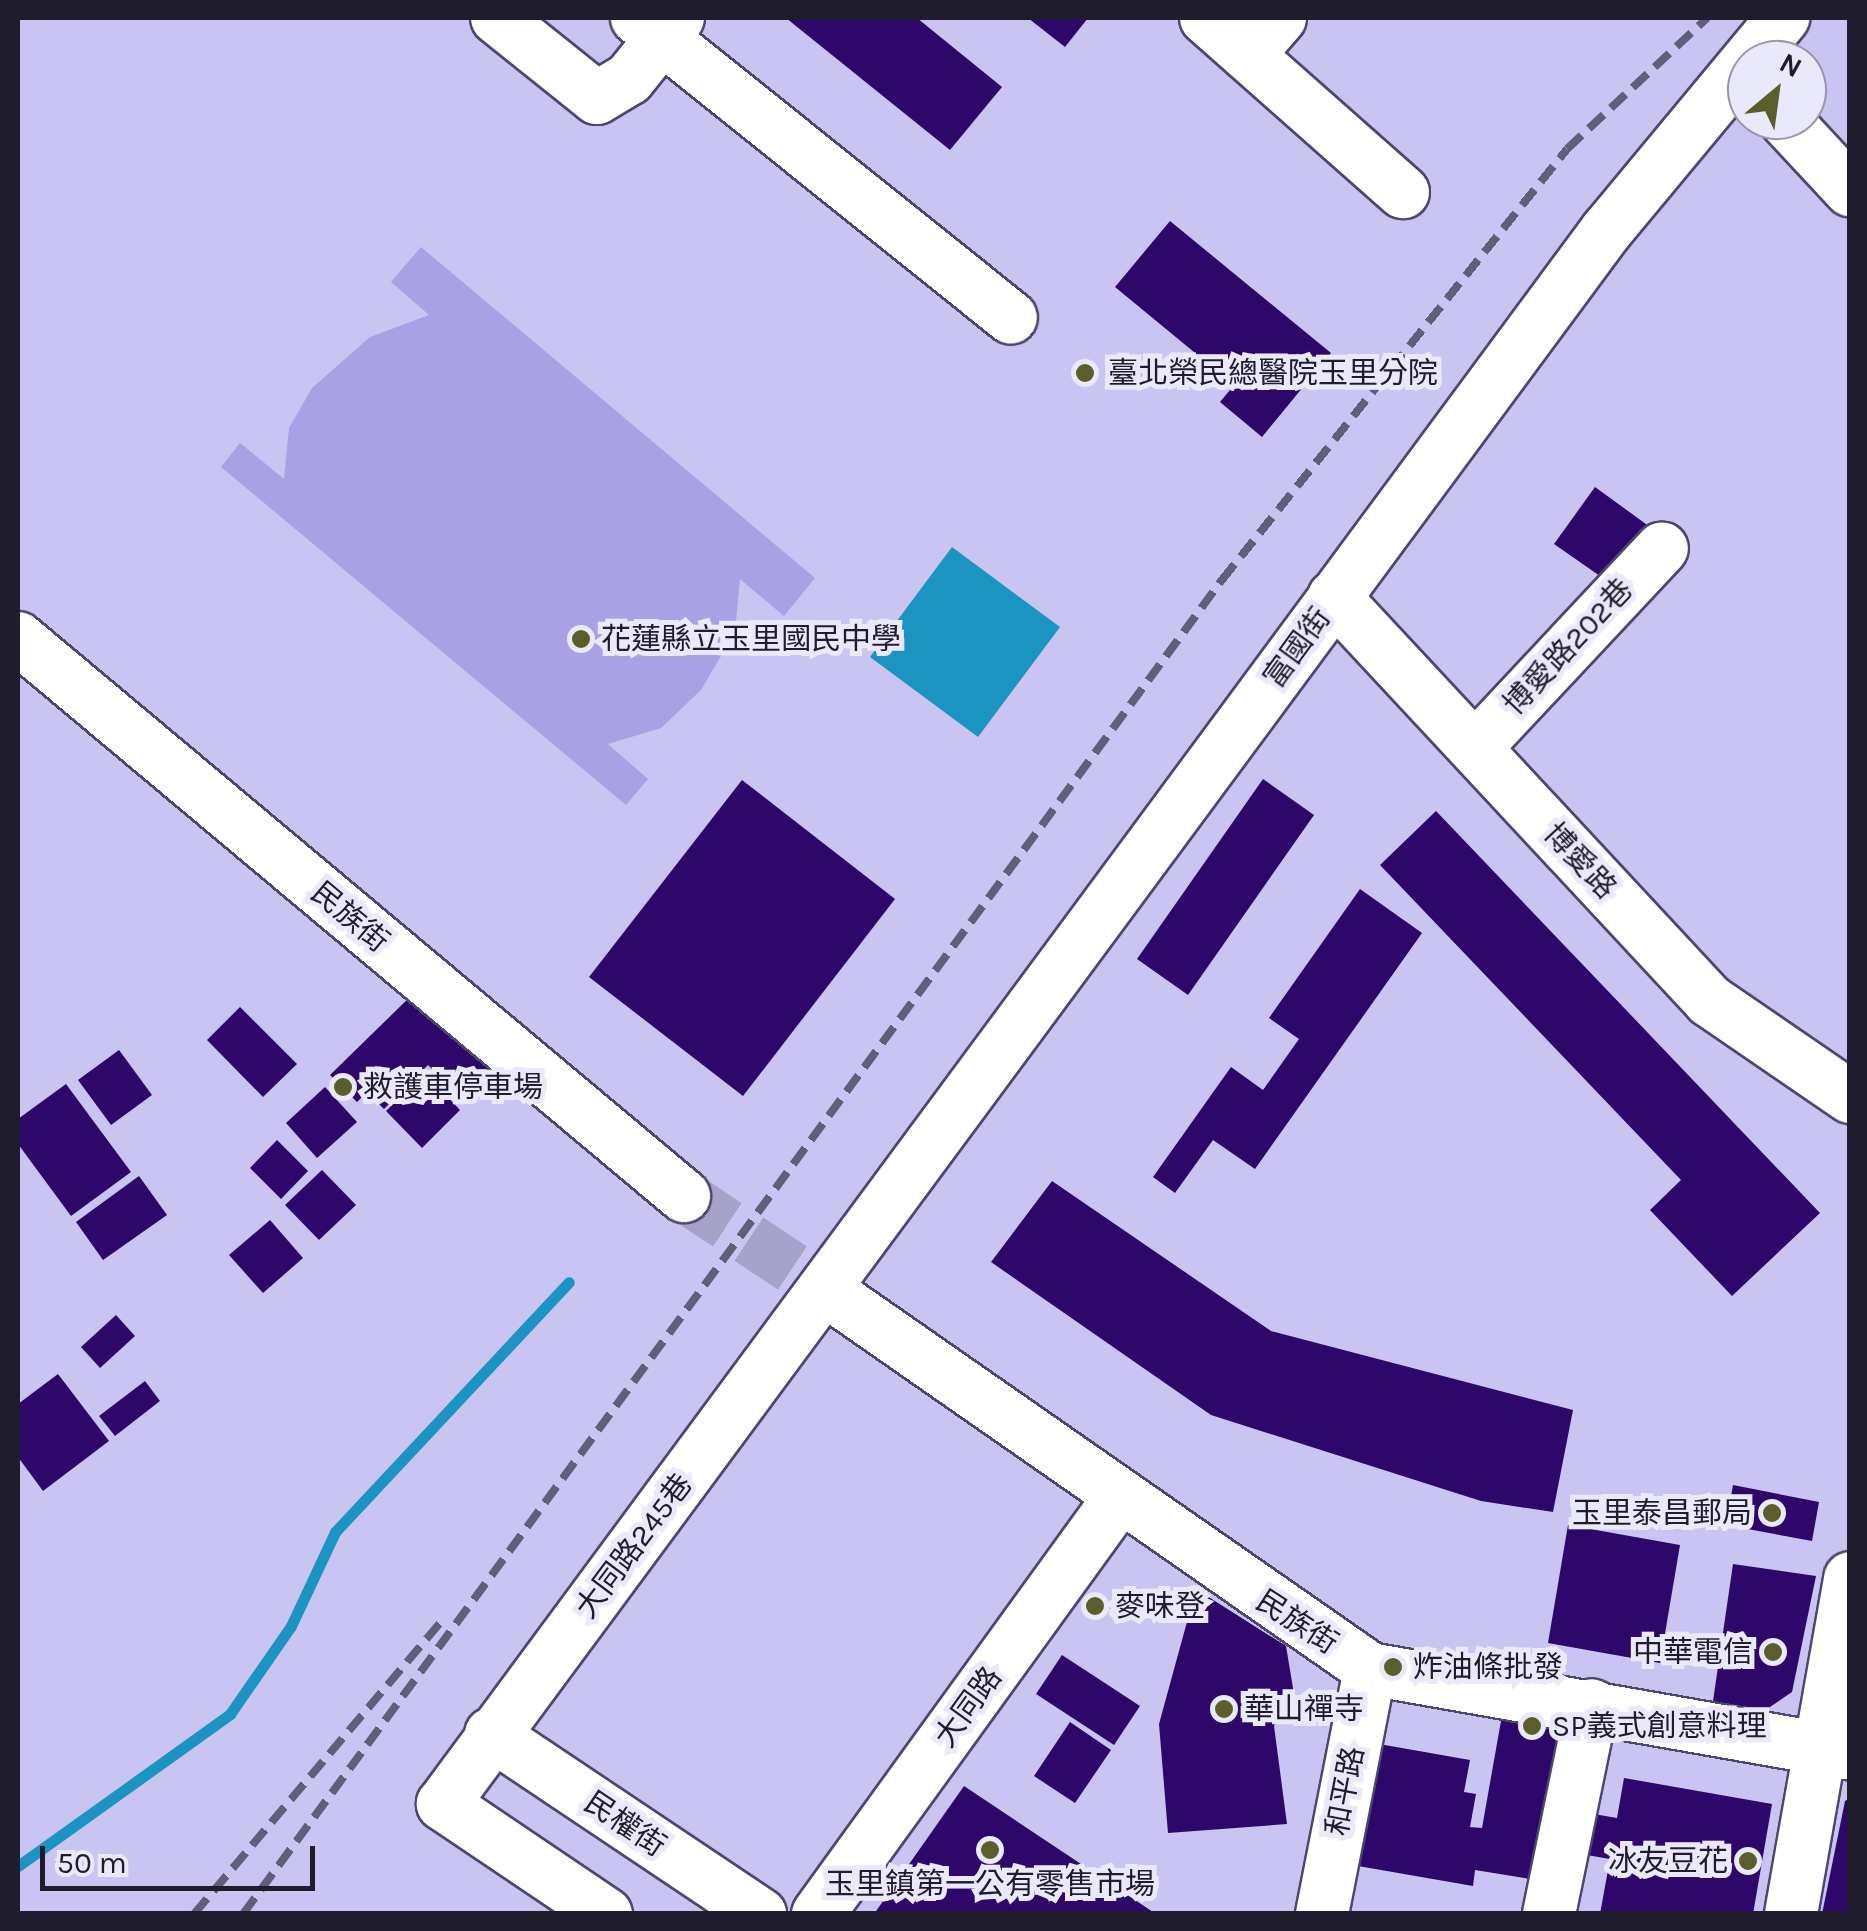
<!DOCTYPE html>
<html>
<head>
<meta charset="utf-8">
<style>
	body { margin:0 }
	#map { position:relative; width:1867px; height:1931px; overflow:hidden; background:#c9c4f1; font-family:Karla,"Noto Sans TC",sans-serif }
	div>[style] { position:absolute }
	.green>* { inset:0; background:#aaa0e4 }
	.water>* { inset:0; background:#1c94c1 }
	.stream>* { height:11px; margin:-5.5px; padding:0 5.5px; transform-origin:5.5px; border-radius:5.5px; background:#1c94c1 }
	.building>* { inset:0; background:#2e076a }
	.minor-tunnel>* { height:52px; margin-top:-26px; transform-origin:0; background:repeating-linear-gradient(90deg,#a7a2ca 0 52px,transparent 0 78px) }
	.roads { filter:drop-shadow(2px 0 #4c476d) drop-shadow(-2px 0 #4c476d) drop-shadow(0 2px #4c476d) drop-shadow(0 -2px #4c476d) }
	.minor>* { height:52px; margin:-26px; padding:0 26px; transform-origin:26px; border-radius:26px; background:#fff }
	.rail>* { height:8px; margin-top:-4px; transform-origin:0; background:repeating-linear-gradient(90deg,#615e7a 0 20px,transparent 0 30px) }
	.dots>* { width:28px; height:28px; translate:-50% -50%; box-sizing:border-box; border:5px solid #eae8fb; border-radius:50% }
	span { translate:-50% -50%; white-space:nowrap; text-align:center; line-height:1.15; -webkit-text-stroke:10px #eae8fb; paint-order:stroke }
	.poi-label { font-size:30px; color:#1f1c2d }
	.left { translate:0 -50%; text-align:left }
	.right { translate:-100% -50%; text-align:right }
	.street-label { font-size:30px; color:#1f1c2d }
	.frame { position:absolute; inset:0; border:20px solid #1f1c2d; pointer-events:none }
	.north { position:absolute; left:1727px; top:40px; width:100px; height:100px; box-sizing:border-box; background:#eae8fb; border:2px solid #9996a9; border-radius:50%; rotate:29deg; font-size:28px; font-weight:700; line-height:40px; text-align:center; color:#1f1c2d }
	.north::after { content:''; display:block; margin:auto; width:35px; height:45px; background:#5b5d2a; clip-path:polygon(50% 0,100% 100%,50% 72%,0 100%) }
	.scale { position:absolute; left:40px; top:1846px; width:275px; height:45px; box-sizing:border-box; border:5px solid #1f1c2d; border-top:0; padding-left:12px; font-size:30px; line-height:35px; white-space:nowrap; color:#1f1c2d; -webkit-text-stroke:8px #eae8fb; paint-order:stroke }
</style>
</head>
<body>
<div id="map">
	<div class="green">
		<i style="clip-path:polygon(421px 247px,815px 578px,784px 616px,740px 579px,735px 632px,701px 690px,661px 728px,608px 744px,648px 779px,626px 805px,221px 467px,240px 443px,284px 479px,289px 428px,312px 388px,370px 337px,429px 315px,391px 282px)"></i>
	</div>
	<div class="water">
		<i style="clip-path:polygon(952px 547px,1060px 627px,978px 737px,870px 657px)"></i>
	</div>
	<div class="stream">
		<i style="left:18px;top:1866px;width:261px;rotate:-35.6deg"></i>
		<i style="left:230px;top:1714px;width:107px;rotate:-55.3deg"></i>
		<i style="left:291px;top:1626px;width:104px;rotate:-64.9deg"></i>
		<i style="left:335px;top:1532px;width:342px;rotate:-46.9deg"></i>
	</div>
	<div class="building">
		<i style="clip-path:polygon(786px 18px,917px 18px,1002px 87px,950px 150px)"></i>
		<i style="clip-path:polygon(1028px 18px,1088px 18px,1065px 47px)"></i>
		<i style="clip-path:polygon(1170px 221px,1331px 353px,1262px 437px,1220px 402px,1234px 385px,1115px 287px)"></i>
		<i style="clip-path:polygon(1595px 487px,1650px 527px,1610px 583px,1554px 544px)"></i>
		<i style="clip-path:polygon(1263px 779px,1314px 815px,1188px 995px,1137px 959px)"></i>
		<i style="clip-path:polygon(742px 780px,895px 899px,743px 1096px,589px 977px)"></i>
		<i style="clip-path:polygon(1436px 811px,1820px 1213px,1732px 1296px,1650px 1210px,1681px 1180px,1380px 865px)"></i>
		<i style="clip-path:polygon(1360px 889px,1422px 933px,1255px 1169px,1213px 1140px,1175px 1193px,1153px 1177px,1231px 1067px,1263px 1090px,1299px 1039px,1269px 1018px)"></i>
		<i style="clip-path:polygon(415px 992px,494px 1072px,464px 1101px,428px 1065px,384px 1109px,367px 1092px,357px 1102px,330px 1075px)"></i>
		<i style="clip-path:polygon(240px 1007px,297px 1064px,263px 1097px,207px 1040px)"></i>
		<i style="clip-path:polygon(119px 1050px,152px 1095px,111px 1125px,78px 1080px)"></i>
		<i style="clip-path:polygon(425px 1073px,460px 1110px,422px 1148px,386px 1111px)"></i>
		<i style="clip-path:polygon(66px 1084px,131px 1172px,71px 1216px,18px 1144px,18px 1119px)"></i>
		<i style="clip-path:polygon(325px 1087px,357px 1122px,317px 1158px,286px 1123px)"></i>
		<i style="clip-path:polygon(277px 1140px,308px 1171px,281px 1199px,250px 1168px)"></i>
		<i style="clip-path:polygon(322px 1170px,356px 1205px,319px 1240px,285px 1205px)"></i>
		<i style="clip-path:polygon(139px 1176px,167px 1215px,103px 1260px,76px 1222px)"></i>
		<i style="clip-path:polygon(1052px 1181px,1271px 1331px,1573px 1410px,1553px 1512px,1481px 1501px,1211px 1415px,991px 1262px)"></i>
		<i style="clip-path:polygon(270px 1220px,303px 1258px,263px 1293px,229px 1255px)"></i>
		<i style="clip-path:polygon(116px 1315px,135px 1336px,100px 1368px,81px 1347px)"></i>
		<i style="clip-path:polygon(58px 1374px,109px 1441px,43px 1491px,18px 1457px,18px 1404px)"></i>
		<i style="clip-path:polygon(145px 1381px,160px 1401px,115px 1436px,99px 1416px)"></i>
		<i style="clip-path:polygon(1733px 1485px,1819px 1502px,1812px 1541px,1726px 1525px)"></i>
		<i style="clip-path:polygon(1568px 1525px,1680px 1545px,1660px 1663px,1548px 1643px)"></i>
		<i style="clip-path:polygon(1733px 1564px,1816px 1576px,1792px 1692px,1764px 1711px,1713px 1701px)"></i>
		<i style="clip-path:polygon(1196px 1589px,1286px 1646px,1294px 1694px,1274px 1726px,1287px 1824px,1168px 1833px,1159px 1724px)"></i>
		<i style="clip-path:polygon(1062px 1655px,1140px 1706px,1114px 1745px,1036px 1694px)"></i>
		<i style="clip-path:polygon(1504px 1704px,1583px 1718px,1555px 1883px,1475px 1870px,1473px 1886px,1358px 1866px,1379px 1744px,1470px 1760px,1464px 1792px,1476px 1794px,1470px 1827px,1482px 1828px)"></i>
		<i style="clip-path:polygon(1070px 1722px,1111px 1750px,1075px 1803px,1034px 1776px)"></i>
		<i style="clip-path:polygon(1624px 1778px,1772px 1804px,1753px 1914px,1600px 1914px,1610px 1859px,1575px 1853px,1582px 1812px,1617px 1818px)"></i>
		<i style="clip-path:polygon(964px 1786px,1156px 1914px,874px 1914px)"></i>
		<i style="clip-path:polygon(1850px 1798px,1850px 1914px,1822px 1914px,1845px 1801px)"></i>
	</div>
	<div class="minor-tunnel">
		<i style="left:684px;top:1196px;width:172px;rotate:33.6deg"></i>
	</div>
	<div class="roads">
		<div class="minor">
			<i style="left:497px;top:18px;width:128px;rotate:38.7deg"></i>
			<i style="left:597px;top:98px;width:37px;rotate:-31deg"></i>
			<i style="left:629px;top:79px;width:78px;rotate:-51.2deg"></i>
			<i style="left:637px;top:18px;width:479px;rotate:38.7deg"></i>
			<i style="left:1206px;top:18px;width:263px;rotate:41.5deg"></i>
			<i style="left:1248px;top:55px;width:49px;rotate:-49.1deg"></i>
			<i style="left:1785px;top:120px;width:96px;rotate:47.1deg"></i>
			<i style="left:1334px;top:597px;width:552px;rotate:47.06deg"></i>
			<i style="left:1710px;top:1001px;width:170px;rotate:34.4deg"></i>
			<i style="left:18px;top:638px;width:869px;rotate:39.96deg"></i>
			<i style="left:1476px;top:747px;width:272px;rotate:-46.9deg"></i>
			<i style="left:827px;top:1291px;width:662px;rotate:34.84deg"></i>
			<i style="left:1370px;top:1669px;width:487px;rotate:10deg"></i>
			<i style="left:491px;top:1734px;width:324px;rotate:33.8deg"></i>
			<i style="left:606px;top:1914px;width:197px;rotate:-146deg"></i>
			<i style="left:443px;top:1804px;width:1958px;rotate:-53.52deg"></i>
			<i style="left:1607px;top:230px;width:276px;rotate:-50.3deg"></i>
			<i style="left:818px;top:1914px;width:510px;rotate:-54.1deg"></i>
			<i style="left:1322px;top:1914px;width:250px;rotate:-78.9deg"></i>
			<i style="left:1549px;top:1914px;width:213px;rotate:-78.4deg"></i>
			<i style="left:1791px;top:1914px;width:341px;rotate:-80deg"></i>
		</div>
	</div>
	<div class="rail">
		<i style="left:194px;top:1914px;width:382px;rotate:-49.8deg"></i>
		<i style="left:243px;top:1914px;width:1655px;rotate:-53.73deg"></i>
		<i style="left:1222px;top:580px;width:552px;rotate:-51.32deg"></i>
		<i style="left:1567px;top:149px;width:192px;rotate:-43.1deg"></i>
	</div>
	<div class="dots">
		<i style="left:1085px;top:373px;background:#5b5d2a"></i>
		<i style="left:581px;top:639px;background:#5b5d2a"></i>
		<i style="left:343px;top:1087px;background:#5b5d2a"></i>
		<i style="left:1772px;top:1513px;background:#5b5d2a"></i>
		<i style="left:1095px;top:1606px;background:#5b5d2a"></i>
		<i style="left:1773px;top:1652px;background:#5b5d2a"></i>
		<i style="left:1393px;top:1667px;background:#5b5d2a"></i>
		<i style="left:1224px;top:1709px;background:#5b5d2a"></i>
		<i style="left:1532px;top:1726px;background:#5b5d2a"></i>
		<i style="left:990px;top:1850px;background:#5b5d2a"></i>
		<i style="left:1748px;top:1861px;background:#5b5d2a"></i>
	</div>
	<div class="poi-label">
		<span class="left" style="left:1108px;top:373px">臺北榮民總醫院玉里分院</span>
		<span class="left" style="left:601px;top:639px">花蓮縣立玉里國民中學</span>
		<span class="left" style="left:363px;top:1087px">救護車停車場</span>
		<span class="right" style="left:1752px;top:1513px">玉里泰昌郵局</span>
		<span class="left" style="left:1115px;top:1606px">麥味登</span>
		<span class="right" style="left:1753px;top:1652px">中華電信</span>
		<span class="left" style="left:1413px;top:1667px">炸油條批發</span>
		<span class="left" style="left:1244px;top:1709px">華山禪寺</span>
		<span class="left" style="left:1552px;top:1726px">SP義式創意料理</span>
		<span class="right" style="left:1728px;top:1861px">冰友豆花</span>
		<span style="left:990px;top:1884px">玉里鎮第一公有零售市場</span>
	</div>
	<div class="street-label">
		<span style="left:1568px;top:647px;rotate:-47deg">博愛路202巷</span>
		<span style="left:1297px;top:648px;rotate:-54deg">富國街</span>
		<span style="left:1580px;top:861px;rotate:47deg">博愛路</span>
		<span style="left:350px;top:917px;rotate:40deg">民族街</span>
		<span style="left:634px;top:1546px;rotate:-53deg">大同路245巷</span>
		<span style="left:1297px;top:1622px;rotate:33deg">民族街</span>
		<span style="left:968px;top:1707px;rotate:-54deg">大同路</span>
		<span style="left:1345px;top:1791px;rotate:-79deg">和平路</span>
		<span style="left:625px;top:1824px;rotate:34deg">民權街</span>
	</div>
	<div class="frame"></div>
	<div class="north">N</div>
	<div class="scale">50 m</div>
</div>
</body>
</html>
